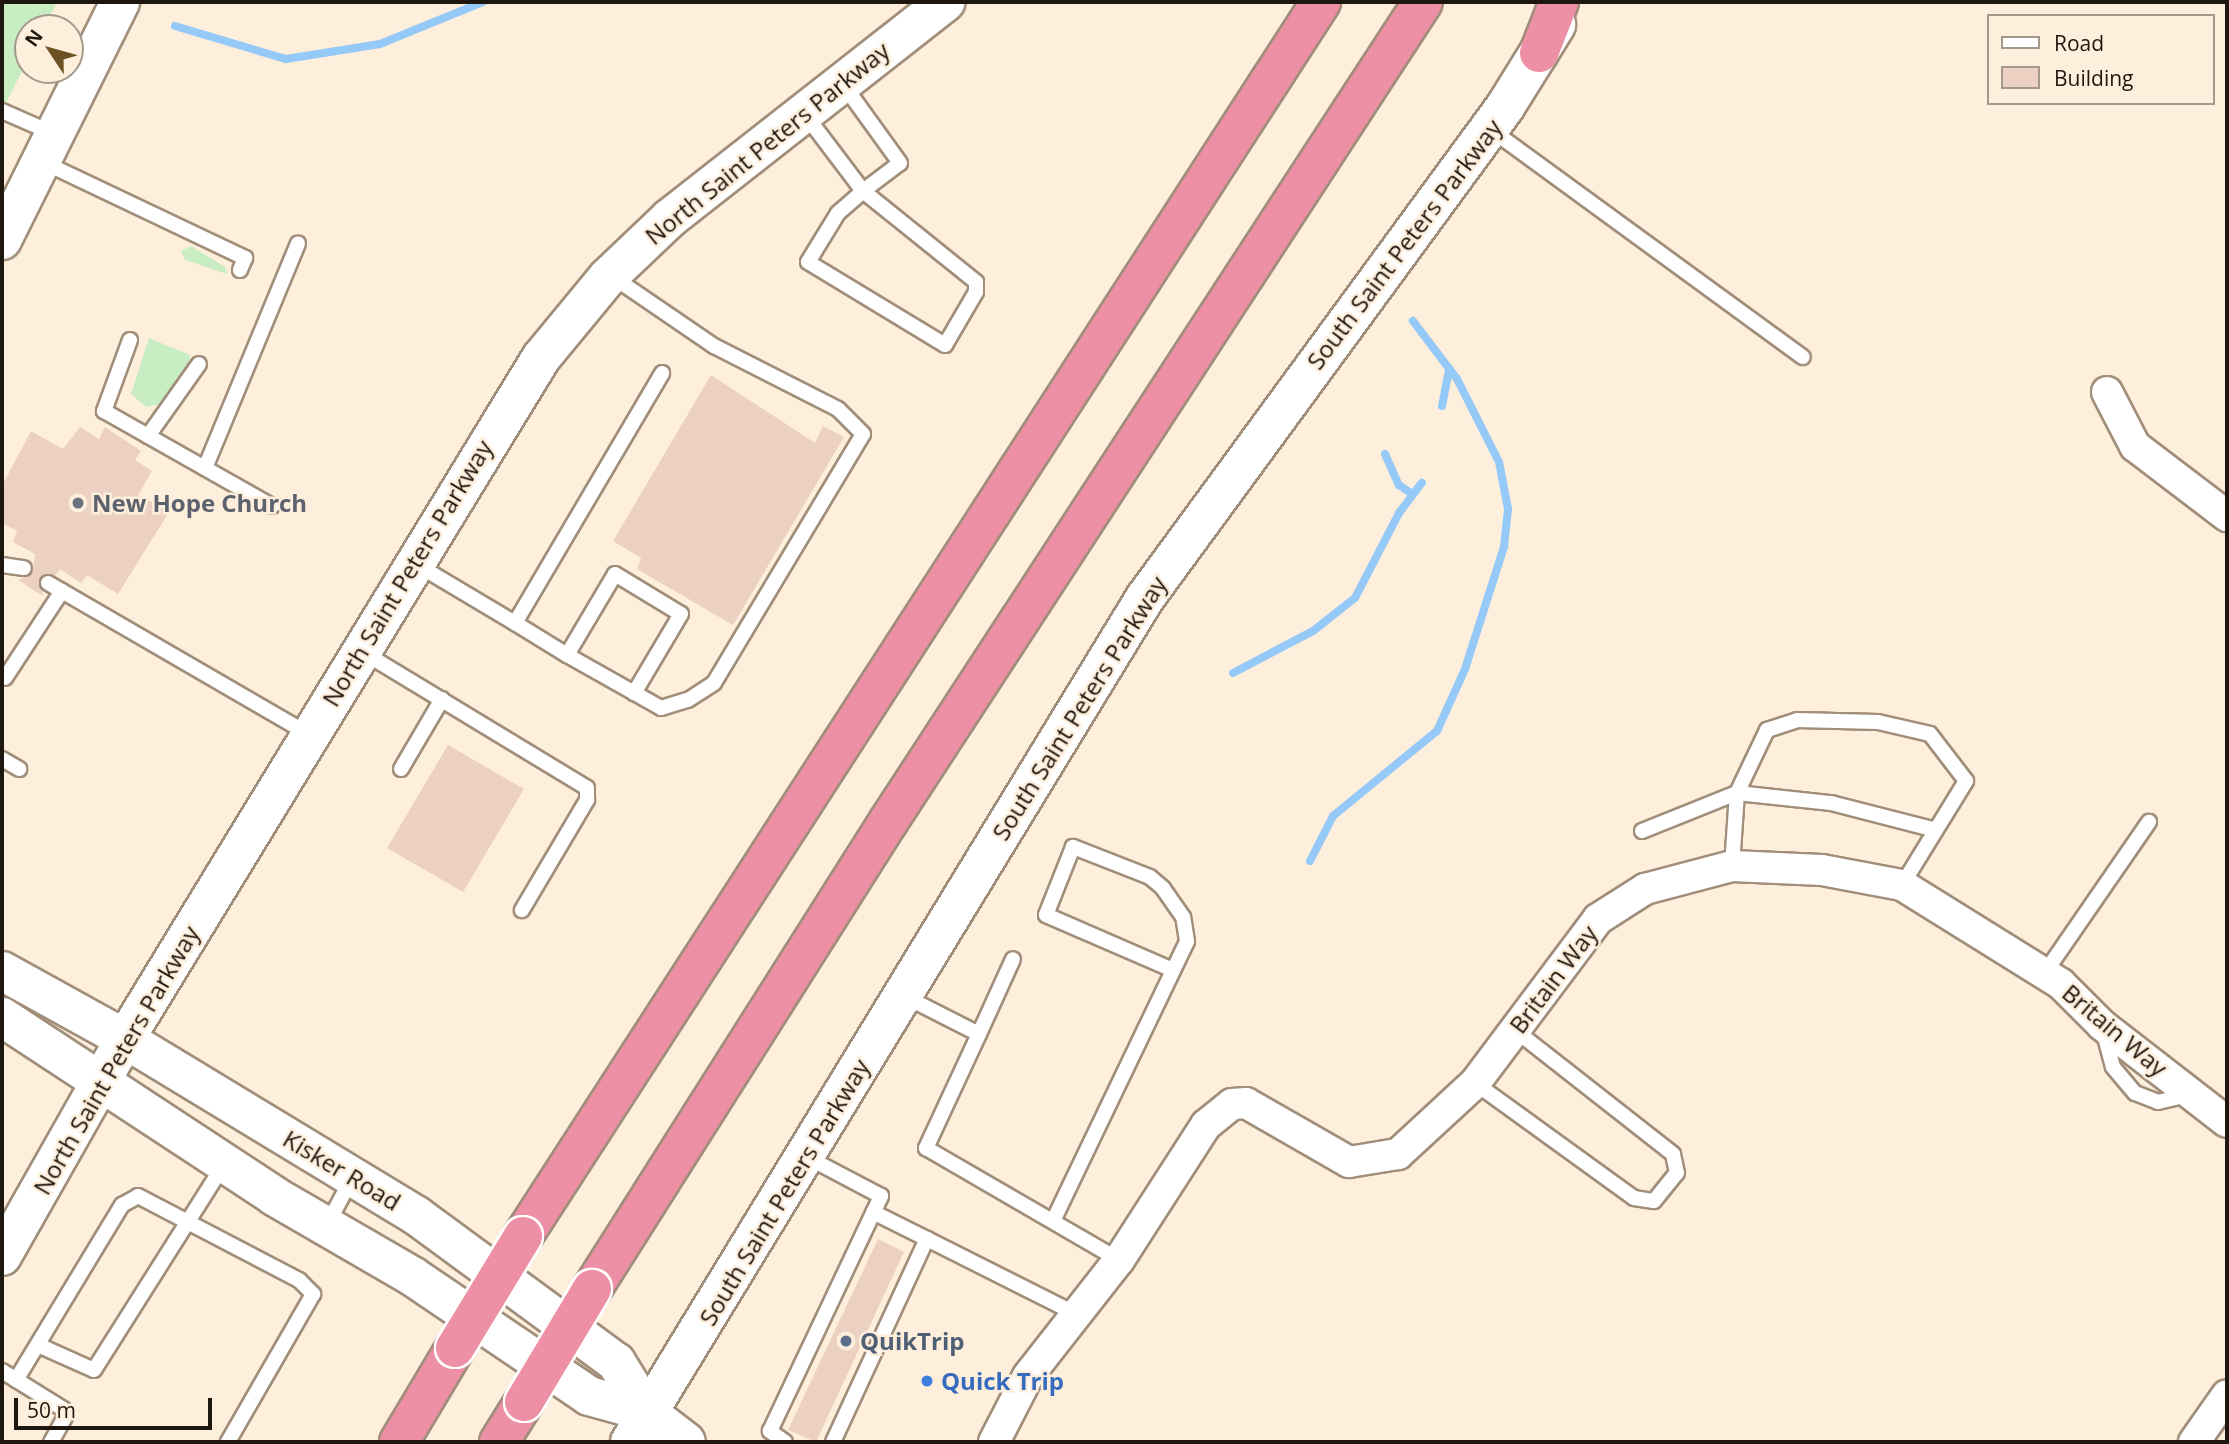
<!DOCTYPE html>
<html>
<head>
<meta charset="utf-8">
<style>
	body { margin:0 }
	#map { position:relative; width:2229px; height:1444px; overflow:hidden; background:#feeedc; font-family:"Open Sans",sans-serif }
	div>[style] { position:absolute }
	.green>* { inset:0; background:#c9edc3 }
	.stream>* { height:8px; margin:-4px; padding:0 4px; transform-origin:4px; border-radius:4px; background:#95c9f7 }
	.building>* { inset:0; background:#ecd1c2 }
	.roads { filter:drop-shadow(2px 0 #a18e7a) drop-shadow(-2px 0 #a18e7a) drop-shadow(0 2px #a18e7a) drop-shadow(0 -2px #a18e7a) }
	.lane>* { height:14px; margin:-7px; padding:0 7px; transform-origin:7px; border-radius:7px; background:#fff }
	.street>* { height:30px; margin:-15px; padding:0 15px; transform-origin:15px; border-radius:15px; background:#fff }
	.secondary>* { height:38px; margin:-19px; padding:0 19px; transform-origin:19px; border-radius:19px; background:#fff }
	.highway>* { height:38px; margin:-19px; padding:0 19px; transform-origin:19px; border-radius:19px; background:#ee90a5 }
	.bridges { filter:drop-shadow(2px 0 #fff) drop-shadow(-2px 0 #fff) drop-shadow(0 2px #fff) drop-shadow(0 -2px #fff) }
	.highway-bridge>* { height:38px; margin:-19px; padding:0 19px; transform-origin:19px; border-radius:19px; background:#ee90a5 }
	.dots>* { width:19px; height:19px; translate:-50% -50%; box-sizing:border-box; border:4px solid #feeedc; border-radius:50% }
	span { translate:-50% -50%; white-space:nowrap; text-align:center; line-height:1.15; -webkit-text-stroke:5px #feeedc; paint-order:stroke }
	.street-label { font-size:24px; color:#1e170f }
	.worship-label { font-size:24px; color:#5b616d; font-weight:700 }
	.left { translate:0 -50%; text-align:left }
	.service-label { font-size:24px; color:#4e5e75; font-weight:700 }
	.shop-label { font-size:24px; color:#366cbe; font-weight:700 }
	.frame { position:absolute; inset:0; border:4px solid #1e170f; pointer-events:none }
	.legend { position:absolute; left:1987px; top:14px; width:228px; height:91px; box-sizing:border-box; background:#feeedc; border:2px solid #a4988a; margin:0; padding:9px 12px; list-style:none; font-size:21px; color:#1e170f }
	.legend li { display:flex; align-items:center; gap:14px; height:35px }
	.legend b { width:35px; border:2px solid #a4988a }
	.north { position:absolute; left:14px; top:14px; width:70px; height:70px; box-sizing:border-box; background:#feeedc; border:2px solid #a4988a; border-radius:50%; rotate:306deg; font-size:19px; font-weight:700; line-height:28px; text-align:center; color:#1e170f }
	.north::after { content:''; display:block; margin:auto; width:24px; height:32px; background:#6c5123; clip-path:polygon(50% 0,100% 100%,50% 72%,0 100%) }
	.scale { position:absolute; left:14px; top:1398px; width:198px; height:32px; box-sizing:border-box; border:4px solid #1e170f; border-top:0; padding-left:9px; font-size:21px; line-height:24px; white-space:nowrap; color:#1e170f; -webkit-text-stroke:5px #feeedc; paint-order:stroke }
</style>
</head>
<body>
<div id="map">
	<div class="green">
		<i style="clip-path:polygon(2px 2px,57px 2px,44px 28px,28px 28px,28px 59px,2px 111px)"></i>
		<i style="clip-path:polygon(191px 246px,225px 267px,227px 274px,185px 260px,181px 251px)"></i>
		<i style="clip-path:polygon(149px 338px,190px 355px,190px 363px,159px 404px,146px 407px,131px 394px)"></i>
	</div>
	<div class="stream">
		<i style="left:175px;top:26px;width:116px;rotate:16.6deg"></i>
		<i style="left:286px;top:59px;width:95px;rotate:-9.1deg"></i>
		<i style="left:380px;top:44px;width:111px;rotate:-22.2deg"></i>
		<i style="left:1442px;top:406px;width:38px;rotate:-79deg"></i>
		<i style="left:1385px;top:454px;width:34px;rotate:66deg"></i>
		<i style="left:1399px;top:485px;width:14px;rotate:34deg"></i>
		<i style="left:1233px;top:673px;width:90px;rotate:-27.7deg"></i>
		<i style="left:1313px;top:631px;width:53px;rotate:-38.2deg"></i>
		<i style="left:1355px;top:598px;width:96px;rotate:-62.6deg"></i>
		<i style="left:1399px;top:513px;width:38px;rotate:-53deg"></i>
		<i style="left:1310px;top:861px;width:51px;rotate:-62.9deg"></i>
		<i style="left:1333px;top:816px;width:134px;rotate:-39.3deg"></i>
		<i style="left:1437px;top:731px;width:68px;rotate:-65.7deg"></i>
		<i style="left:1465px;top:669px;width:128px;rotate:-72.3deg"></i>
		<i style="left:1504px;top:547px;width:38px;rotate:-84deg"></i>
		<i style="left:1508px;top:509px;width:48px;rotate:-100.8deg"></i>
		<i style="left:1499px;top:462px;width:93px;rotate:-116.8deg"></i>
		<i style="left:1457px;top:379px;width:73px;rotate:-127.2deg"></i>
	</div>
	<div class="building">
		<i style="clip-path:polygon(711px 375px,815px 443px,823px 426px,844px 437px,733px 625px,637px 569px,641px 558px,613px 541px)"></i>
		<i style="clip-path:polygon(80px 427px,99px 439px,105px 427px,141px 451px,135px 460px,152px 471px,138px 495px,169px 512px,118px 594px,87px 575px,81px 583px,60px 569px,55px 576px,40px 578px,43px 596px,18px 580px,32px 573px,35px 554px,13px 542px,17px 531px,2px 523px,2px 486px,31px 431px,63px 449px)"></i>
		<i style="clip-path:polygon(448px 745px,524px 789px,463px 892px,387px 848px)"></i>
		<i style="clip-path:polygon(878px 1239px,904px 1252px,816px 1442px,788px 1430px)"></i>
	</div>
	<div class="roads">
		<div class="lane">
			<i style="left:2px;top:111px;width:55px;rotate:23.7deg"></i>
			<i style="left:804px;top:113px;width:98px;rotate:52.9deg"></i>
			<i style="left:863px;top:191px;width:145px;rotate:38.8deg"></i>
			<i style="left:976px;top:282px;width:10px;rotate:90deg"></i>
			<i style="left:976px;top:292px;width:61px;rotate:120.3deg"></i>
			<i style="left:945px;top:345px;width:160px;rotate:-148.8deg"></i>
			<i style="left:808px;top:262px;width:57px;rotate:-58.5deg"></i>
			<i style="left:838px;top:213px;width:33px;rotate:-41deg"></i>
			<i style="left:863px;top:191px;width:46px;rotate:-37.1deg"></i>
			<i style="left:900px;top:163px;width:97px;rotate:-125.8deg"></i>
			<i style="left:1490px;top:129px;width:387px;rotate:36.1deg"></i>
			<i style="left:43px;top:162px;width:224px;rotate:25.4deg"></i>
			<i style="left:245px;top:258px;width:13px;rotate:113deg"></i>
			<i style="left:130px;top:340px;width:76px;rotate:110.1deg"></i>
			<i style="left:104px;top:411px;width:193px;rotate:29.5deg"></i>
			<i style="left:148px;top:436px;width:88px;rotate:-54.7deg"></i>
			<i style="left:205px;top:468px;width:243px;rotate:-67.5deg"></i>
			<i style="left:416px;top:564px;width:115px;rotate:30.8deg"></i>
			<i style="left:515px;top:623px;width:290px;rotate:-59.5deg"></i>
			<i style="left:2px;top:565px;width:22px;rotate:8deg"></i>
			<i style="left:48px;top:583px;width:303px;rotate:30.1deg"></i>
			<i style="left:515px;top:623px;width:61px;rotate:31.6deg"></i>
			<i style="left:567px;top:655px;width:94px;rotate:-59.3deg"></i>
			<i style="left:615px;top:574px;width:77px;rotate:31.2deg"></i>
			<i style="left:681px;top:614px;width:92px;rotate:120.7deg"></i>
			<i style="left:361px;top:651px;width:264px;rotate:31.2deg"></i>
			<i style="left:587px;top:788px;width:12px;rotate:90deg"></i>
			<i style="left:587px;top:800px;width:128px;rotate:120.6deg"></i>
			<i style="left:567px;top:655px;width:108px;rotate:29.4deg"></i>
			<i style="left:661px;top:708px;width:28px;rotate:-17deg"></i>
			<i style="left:688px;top:700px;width:31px;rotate:-33deg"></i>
			<i style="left:714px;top:683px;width:290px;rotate:-59.1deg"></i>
			<i style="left:863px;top:434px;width:35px;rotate:-135deg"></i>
			<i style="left:838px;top:409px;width:139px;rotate:-153.1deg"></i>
			<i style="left:714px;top:346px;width:122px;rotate:-145.7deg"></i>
			<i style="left:5px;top:678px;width:104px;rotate:-56.8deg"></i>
			<i style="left:2px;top:759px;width:20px;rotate:30deg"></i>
			<i style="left:401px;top:769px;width:81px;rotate:-59.6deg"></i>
			<i style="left:1642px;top:831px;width:102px;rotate:-21.8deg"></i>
			<i style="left:1737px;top:793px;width:95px;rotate:6.1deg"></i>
			<i style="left:1831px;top:803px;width:108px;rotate:14.4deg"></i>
			<i style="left:1732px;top:866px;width:73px;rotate:-86.1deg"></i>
			<i style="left:1737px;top:793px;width:70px;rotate:-64.5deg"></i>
			<i style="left:1767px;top:730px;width:32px;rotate:-18deg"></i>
			<i style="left:1797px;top:720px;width:81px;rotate:1.4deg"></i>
			<i style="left:1878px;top:722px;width:53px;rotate:13deg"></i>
			<i style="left:1930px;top:734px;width:59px;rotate:52.5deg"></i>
			<i style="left:1966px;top:781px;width:122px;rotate:121.6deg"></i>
			<i style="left:2044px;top:974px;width:185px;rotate:-55.4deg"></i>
			<i style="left:904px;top:996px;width:84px;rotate:26.9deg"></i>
			<i style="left:979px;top:1034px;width:126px;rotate:114.9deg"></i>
			<i style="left:926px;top:1148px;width:223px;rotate:30.1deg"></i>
			<i style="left:2102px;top:1026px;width:42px;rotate:75deg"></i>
			<i style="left:2113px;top:1067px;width:34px;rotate:50deg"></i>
			<i style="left:2135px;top:1093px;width:25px;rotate:21deg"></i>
			<i style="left:2158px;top:1102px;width:32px;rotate:-13deg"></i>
			<i style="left:979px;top:1034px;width:82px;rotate:-65.6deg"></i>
			<i style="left:1475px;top:1083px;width:196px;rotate:35.9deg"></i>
			<i style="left:1634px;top:1198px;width:20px;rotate:9deg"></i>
			<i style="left:1654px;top:1201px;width:36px;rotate:-51deg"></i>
			<i style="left:1677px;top:1173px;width:19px;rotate:-102deg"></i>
			<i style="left:1673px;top:1154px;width:201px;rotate:-141.9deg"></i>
			<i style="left:1054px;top:1219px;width:308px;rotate:-64.4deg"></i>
			<i style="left:1187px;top:941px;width:24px;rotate:-99deg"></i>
			<i style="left:1183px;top:917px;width:35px;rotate:-125deg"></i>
			<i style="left:1163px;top:888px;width:17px;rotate:-140deg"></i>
			<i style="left:1150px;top:877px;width:83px;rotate:-158.7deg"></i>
			<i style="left:1073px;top:847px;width:73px;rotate:111.7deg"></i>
			<i style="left:1046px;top:915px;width:138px;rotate:23.4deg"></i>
			<i style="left:327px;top:1225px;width:53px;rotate:-62deg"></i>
			<i style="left:927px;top:1239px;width:167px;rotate:26.7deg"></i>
			<i style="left:38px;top:1345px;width:61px;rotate:24.1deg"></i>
			<i style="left:94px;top:1370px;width:244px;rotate:-57.7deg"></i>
			<i style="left:2px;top:1371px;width:72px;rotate:31.9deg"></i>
			<i style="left:63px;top:1409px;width:8px;rotate:76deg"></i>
			<i style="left:65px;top:1417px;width:29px;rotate:119deg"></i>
			<i style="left:16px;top:1380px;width:205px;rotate:-58.8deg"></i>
			<i style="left:122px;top:1205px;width:18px;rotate:-29deg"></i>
			<i style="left:138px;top:1196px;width:182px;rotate:27.6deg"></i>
			<i style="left:299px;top:1280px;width:20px;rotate:45deg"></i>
			<i style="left:313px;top:1294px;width:171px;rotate:119.9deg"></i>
			<i style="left:785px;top:1442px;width:19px;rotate:-144deg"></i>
			<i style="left:770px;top:1431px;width:260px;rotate:-64.7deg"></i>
			<i style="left:881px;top:1196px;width:84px;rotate:-152.2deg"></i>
			<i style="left:833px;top:1442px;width:224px;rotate:-65.2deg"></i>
			<i style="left:927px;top:1239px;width:60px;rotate:-153.4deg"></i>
		</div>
		<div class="street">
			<i style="left:2107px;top:392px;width:61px;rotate:62.6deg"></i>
			<i style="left:2135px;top:446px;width:116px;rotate:37.3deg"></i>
			<i style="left:994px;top:1442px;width:74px;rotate:-62.7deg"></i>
			<i style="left:1028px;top:1376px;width:147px;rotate:-51.9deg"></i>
			<i style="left:1119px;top:1260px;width:161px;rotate:-57.2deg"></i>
			<i style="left:1206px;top:1125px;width:33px;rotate:-39deg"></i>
			<i style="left:1232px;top:1104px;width:14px;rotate:-4deg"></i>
			<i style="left:1246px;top:1103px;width:119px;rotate:29.8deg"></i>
			<i style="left:1349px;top:1162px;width:50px;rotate:-9.3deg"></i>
			<i style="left:1398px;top:1154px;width:105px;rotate:-42.7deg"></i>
			<i style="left:1475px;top:1083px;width:205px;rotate:-53.1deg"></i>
			<i style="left:1598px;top:919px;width:56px;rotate:-32.6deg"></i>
			<i style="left:1645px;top:889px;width:90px;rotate:-14.8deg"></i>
			<i style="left:1732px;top:866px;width:90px;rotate:2.5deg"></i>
			<i style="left:1822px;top:870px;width:81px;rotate:10.6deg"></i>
			<i style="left:1902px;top:885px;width:187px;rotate:31.9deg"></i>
			<i style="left:2061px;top:984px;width:58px;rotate:45deg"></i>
			<i style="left:2102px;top:1025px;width:158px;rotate:37.8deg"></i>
			<i style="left:2194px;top:1442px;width:57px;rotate:-54.9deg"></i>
		</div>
		<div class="secondary">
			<i style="left:2px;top:240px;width:266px;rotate:-63.6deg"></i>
			<i style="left:2px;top:971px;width:141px;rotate:28.9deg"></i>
			<i style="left:125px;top:1039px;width:341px;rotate:31.2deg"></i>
			<i style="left:417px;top:1216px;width:247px;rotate:36.3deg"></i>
			<i style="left:616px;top:1362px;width:59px;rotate:58.2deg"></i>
			<i style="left:647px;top:1412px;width:49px;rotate:37.6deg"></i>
			<i style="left:2px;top:1017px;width:326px;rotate:33.3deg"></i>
			<i style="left:274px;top:1196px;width:160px;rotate:30.1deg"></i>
			<i style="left:412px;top:1276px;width:214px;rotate:34.1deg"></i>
			<i style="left:589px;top:1396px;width:60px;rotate:15.4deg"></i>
			<i style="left:2px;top:1256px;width:249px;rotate:-60.5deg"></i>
			<i style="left:125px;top:1039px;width:798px;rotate:-58.58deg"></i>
			<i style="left:541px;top:358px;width:104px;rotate:-50.5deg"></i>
			<i style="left:607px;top:278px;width:87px;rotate:-43.6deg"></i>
			<i style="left:670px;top:218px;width:350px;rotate:-38.1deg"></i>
			<i style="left:630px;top:1442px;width:989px;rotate:-58.61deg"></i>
			<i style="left:1145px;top:598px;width:609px;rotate:-53.75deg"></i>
			<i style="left:1505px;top:107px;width:97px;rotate:-58.1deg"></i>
		</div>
		<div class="highway">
			<i style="left:1539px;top:53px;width:55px;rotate:-68.6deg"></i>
			<i style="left:523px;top:1236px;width:1470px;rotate:-57.11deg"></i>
			<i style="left:592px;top:1289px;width:553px;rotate:-57.63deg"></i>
			<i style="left:888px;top:822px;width:979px;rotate:-56.88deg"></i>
			<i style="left:399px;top:1442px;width:109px;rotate:-59.2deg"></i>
			<i style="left:499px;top:1442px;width:47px;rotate:-58deg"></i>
		</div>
	</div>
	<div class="bridges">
		<div class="highway-bridge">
			<i style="left:455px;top:1348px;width:131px;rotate:-58.7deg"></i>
			<i style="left:524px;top:1402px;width:132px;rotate:-59deg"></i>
		</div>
	</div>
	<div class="dots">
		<i style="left:78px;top:503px;background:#6b7280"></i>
		<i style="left:846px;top:1341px;background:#5c6f8a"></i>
		<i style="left:927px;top:1381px;background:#3f7fe0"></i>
	</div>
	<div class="street-label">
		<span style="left:767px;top:143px;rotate:-39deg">North Saint Peters Parkway</span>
		<span style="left:1404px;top:244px;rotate:-53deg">South Saint Peters Parkway</span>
		<span style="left:407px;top:573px;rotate:-59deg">North Saint Peters Parkway</span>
		<span style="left:1079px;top:708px;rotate:-58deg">South Saint Peters Parkway</span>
		<span style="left:1553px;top:979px;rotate:-53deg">Britain Way</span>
		<span style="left:2115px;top:1030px;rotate:40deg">Britain Way</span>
		<span style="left:116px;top:1060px;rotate:-60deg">North Saint Peters Parkway</span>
		<span style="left:342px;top:1170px;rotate:31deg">Kisker Road</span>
		<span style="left:784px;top:1192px;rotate:-59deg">South Saint Peters Parkway</span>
	</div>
	<div class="worship-label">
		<span class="left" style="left:92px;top:503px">New Hope Church</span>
	</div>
	<div class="service-label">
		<span class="left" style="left:860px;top:1341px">QuikTrip</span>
	</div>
	<div class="shop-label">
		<span class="left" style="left:941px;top:1381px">Quick Trip</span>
	</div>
	<div class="frame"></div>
	<ul class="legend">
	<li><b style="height:9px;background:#fff"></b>Road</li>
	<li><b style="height:19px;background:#ecd1c2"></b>Building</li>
	</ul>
	<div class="north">N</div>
	<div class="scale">50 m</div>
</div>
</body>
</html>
